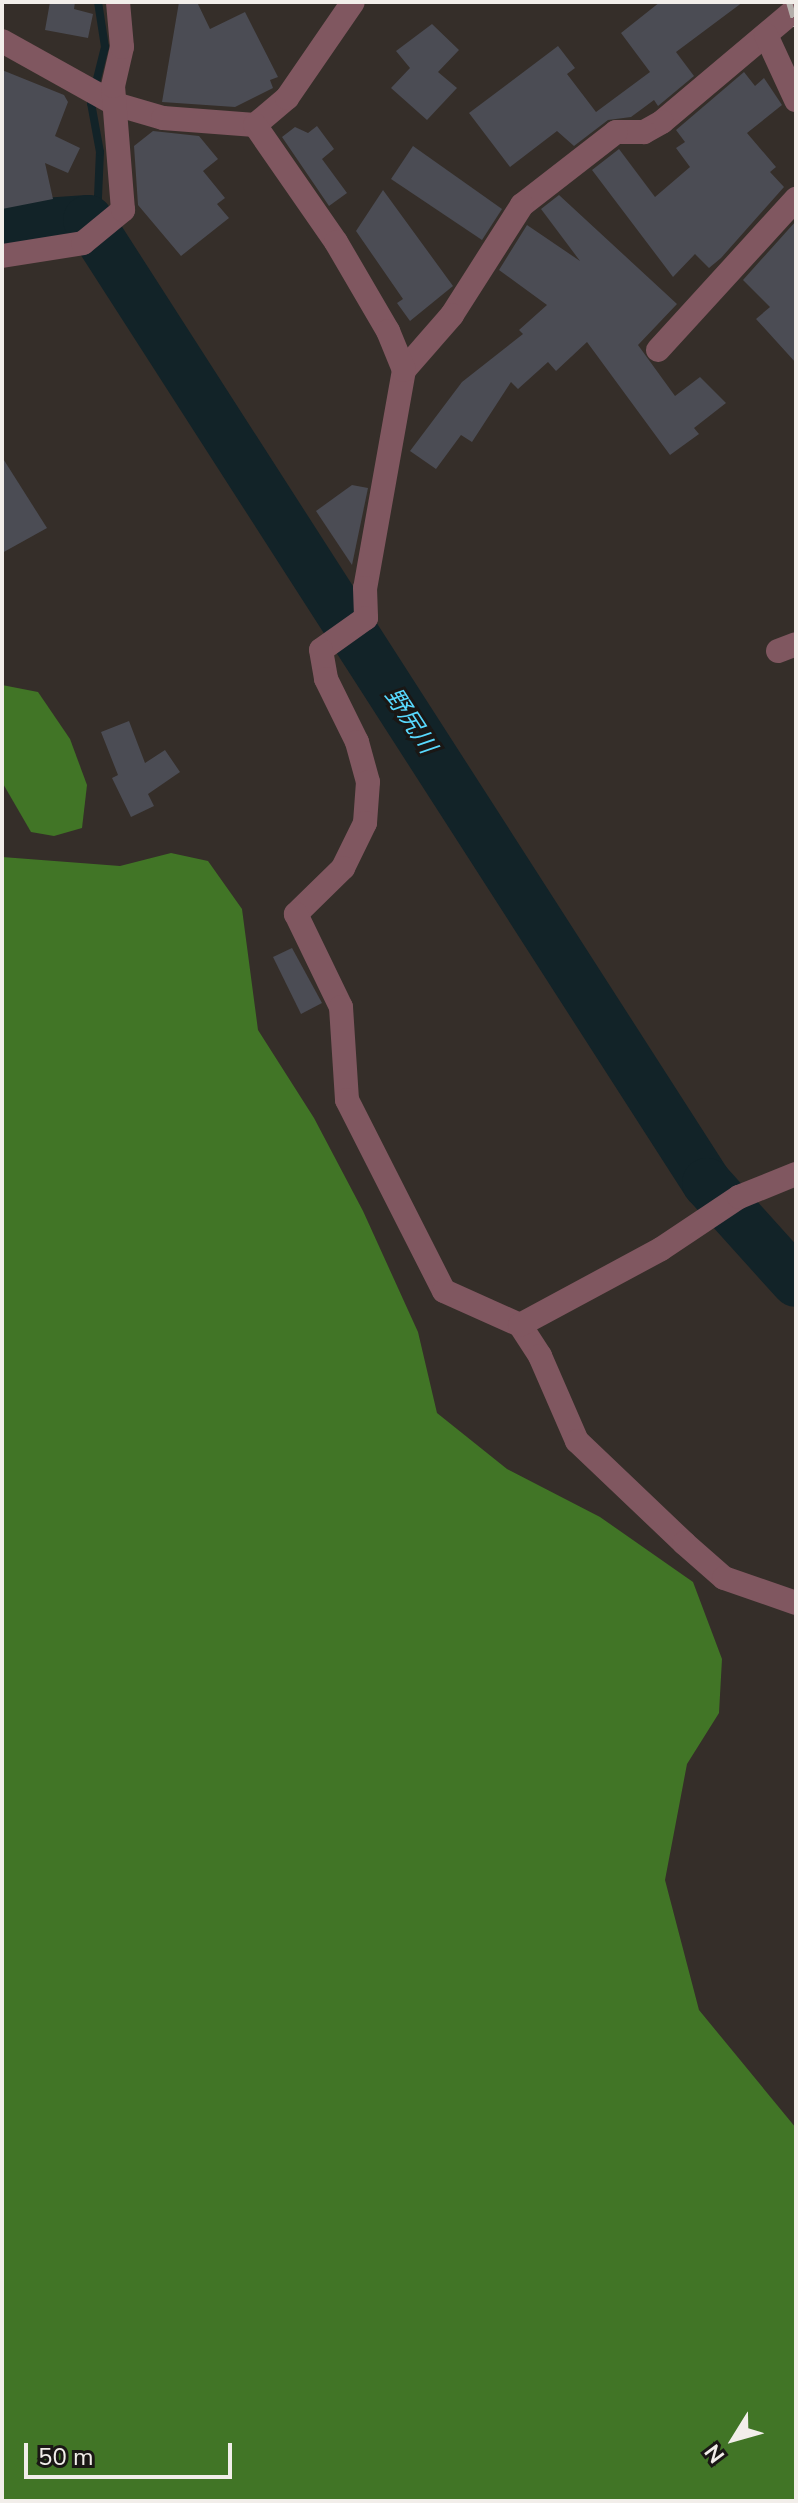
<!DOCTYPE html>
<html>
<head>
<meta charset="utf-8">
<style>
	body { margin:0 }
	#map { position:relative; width:798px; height:2503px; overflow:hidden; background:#352e29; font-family:"Nunito Sans","Noto Sans JP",sans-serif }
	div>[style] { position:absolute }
	.forest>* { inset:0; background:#417526 }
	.stream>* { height:8px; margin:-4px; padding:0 4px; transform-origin:4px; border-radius:4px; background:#122328 }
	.river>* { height:50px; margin:-25px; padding:0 25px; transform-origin:25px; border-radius:25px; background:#122328 }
	.building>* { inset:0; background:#4b4c54 }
	.minor>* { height:24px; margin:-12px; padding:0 12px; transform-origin:12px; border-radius:12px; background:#805760 }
	.rail>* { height:6px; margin-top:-3px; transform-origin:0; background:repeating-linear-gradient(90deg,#b4afab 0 16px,transparent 0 24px) }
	span { translate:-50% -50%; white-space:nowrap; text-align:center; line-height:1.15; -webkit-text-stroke:6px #1a1715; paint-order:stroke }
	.water-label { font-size:24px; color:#58d9fe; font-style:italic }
	.frame { position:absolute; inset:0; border:4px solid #f2eeea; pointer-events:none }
	.north { position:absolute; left:694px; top:2399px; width:80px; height:80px; -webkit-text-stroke:6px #1a1715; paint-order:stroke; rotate:233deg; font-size:22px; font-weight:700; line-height:32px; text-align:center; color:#f2eeea }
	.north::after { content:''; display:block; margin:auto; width:28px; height:36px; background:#f2eeea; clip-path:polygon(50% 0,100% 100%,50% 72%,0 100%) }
	.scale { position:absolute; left:24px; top:2443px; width:208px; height:36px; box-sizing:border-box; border:4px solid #f2eeea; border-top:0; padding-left:10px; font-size:24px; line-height:28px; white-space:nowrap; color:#f2eeea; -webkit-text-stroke:6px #1a1715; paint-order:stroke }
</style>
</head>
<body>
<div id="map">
	<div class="forest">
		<i style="clip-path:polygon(2px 685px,38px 692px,70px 739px,87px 785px,82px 828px,54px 836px,31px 832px,2px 782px)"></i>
		<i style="clip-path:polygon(171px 853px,208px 861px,242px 909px,258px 1030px,314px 1118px,363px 1211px,418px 1332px,437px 1413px,507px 1469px,600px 1517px,693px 1582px,722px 1659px,719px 1713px,687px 1764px,665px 1880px,699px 2010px,796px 2128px,796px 2501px,2px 2501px,2px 857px,120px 866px)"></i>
	</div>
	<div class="stream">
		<i style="left:88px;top:220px;width:25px;rotate:-67deg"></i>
		<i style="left:98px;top:197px;width:45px;rotate:-87.5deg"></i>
		<i style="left:100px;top:152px;width:50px;rotate:-100.4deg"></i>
		<i style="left:91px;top:103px;width:58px;rotate:-76deg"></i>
		<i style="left:105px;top:47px;width:46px;rotate:-98.8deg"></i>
	</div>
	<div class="river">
		<i style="left:2px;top:226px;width:86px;rotate:-4deg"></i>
		<i style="left:88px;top:220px;width:1145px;rotate:57.27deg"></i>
		<i style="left:707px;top:1183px;width:133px;rotate:48deg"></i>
	</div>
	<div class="building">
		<i style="clip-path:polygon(50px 2px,75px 2px,74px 9px,93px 14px,88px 38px,45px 30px)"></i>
		<i style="clip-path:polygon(179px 2px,197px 2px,210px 29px,245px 12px,278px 77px,270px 80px,273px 88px,235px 107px,162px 102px)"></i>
		<i style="clip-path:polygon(660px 2px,743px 2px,676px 52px,694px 76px,658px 106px,654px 100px,631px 117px,608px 120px,574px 146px,557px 131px,510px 167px,469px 113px,558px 46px,575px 68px,567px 74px,596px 112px,650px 72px,621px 33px)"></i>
		<i style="clip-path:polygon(432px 24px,459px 50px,438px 72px,457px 88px,427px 120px,391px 88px,410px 68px,396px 51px)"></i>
		<i style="clip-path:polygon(2px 70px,64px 95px,68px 102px,55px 136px,80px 148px,68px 173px,45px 163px,53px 199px,2px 209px)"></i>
		<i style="clip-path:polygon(744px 72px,755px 86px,764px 78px,782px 105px,747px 133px,776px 167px,770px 172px,784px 187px,721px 258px,709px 268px,695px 254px,673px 277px,592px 170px,619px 149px,655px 197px,690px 167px,676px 148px,685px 142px,676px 130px)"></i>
		<i style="clip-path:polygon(317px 126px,334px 149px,322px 159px,347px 193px,329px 206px,282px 137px,295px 127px,308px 133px)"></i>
		<i style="clip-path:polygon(153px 131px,199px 136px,218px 159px,203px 171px,225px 198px,217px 204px,229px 218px,181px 256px,138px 205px,134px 146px)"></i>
		<i style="clip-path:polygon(413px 146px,502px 209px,482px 240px,391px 179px)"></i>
		<i style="clip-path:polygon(383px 190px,453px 286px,410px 321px,397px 303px,403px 299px,356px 231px)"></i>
		<i style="clip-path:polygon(559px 195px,677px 304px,638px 345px,675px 396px,700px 377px,726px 403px,694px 428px,699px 434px,670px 455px,587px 342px,556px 371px,548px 362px,518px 389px,511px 382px,472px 442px,461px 435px,436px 469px,410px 451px,462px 382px,523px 334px,519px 330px,547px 305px,499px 270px,527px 225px,580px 261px,541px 209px)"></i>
		<i style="clip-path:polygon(796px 221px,796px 363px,756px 319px,770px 307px,743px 280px)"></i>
		<i style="clip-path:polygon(2px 457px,47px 528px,2px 553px)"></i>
		<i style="clip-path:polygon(352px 485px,368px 488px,352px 565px,316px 511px)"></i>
		<i style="clip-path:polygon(129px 721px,145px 763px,165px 750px,180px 772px,148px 794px,154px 806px,131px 817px,112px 778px,118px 775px,101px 732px)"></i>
		<i style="clip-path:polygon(292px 948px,322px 1003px,301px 1014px,273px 957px)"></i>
	</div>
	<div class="minor">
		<i style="left:796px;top:9px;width:175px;rotate:139.9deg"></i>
		<i style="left:662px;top:122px;width:21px;rotate:151deg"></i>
		<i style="left:644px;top:132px;width:28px;rotate:180deg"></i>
		<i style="left:616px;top:132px;width:119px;rotate:142.2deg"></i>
		<i style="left:522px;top:205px;width:130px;rotate:122.5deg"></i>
		<i style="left:452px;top:315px;width:73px;rotate:131.1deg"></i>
		<i style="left:404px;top:370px;width:221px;rotate:100.1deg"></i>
		<i style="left:365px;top:588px;width:30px;rotate:88deg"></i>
		<i style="left:366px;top:618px;width:55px;rotate:144.6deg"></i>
		<i style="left:321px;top:650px;width:29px;rotate:80deg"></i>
		<i style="left:326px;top:679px;width:70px;rotate:63.8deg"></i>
		<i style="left:357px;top:742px;width:41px;rotate:74.6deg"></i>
		<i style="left:368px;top:782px;width:41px;rotate:94.2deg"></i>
		<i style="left:365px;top:823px;width:50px;rotate:116.1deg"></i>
		<i style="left:343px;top:868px;width:66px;rotate:135.6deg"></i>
		<i style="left:296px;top:914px;width:103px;rotate:64.2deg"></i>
		<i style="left:341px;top:1007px;width:93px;rotate:86.3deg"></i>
		<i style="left:347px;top:1100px;width:214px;rotate:63.1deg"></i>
		<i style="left:444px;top:1291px;width:83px;rotate:24.1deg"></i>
		<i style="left:520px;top:1325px;width:37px;rotate:57deg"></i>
		<i style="left:540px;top:1356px;width:93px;rotate:66.5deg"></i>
		<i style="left:577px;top:1441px;width:148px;rotate:43.6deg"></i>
		<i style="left:684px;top:1543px;width:53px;rotate:41.2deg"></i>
		<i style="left:724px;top:1578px;width:76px;rotate:19.1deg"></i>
		<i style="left:766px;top:35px;width:72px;rotate:65.2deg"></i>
		<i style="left:2px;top:41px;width:129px;rotate:29.1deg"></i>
		<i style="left:115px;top:104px;width:50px;rotate:16.3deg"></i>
		<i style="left:163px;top:118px;width:92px;rotate:4.4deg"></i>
		<i style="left:255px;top:125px;width:42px;rotate:-40.2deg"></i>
		<i style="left:287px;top:98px;width:116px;rotate:-55.5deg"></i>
		<i style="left:255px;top:125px;width:142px;rotate:55.3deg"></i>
		<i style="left:336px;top:242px;width:103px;rotate:59.7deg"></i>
		<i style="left:388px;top:331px;width:42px;rotate:67.7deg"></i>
		<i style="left:2px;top:256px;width:82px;rotate:-9.1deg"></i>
		<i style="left:83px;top:243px;width:52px;rotate:-39.5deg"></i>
		<i style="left:123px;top:210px;width:124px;rotate:-94.6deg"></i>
		<i style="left:113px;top:86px;width:40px;rotate:-77deg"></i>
		<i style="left:122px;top:47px;width:45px;rotate:-95.1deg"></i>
		<i style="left:658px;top:350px;width:205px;rotate:-47.6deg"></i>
		<i style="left:778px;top:651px;width:19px;rotate:-21deg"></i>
		<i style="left:520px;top:1325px;width:160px;rotate:-28.3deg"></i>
		<i style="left:661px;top:1249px;width:94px;rotate:-33.7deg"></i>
		<i style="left:739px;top:1197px;width:61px;rotate:-22deg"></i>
	</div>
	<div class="rail">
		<i style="left:789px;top:2px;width:25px;rotate:74deg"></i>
	</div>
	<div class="water-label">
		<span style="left:410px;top:721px;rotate:57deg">野尻川</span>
	</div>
	<div class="frame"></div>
	<div class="north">N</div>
	<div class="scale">50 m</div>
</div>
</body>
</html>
